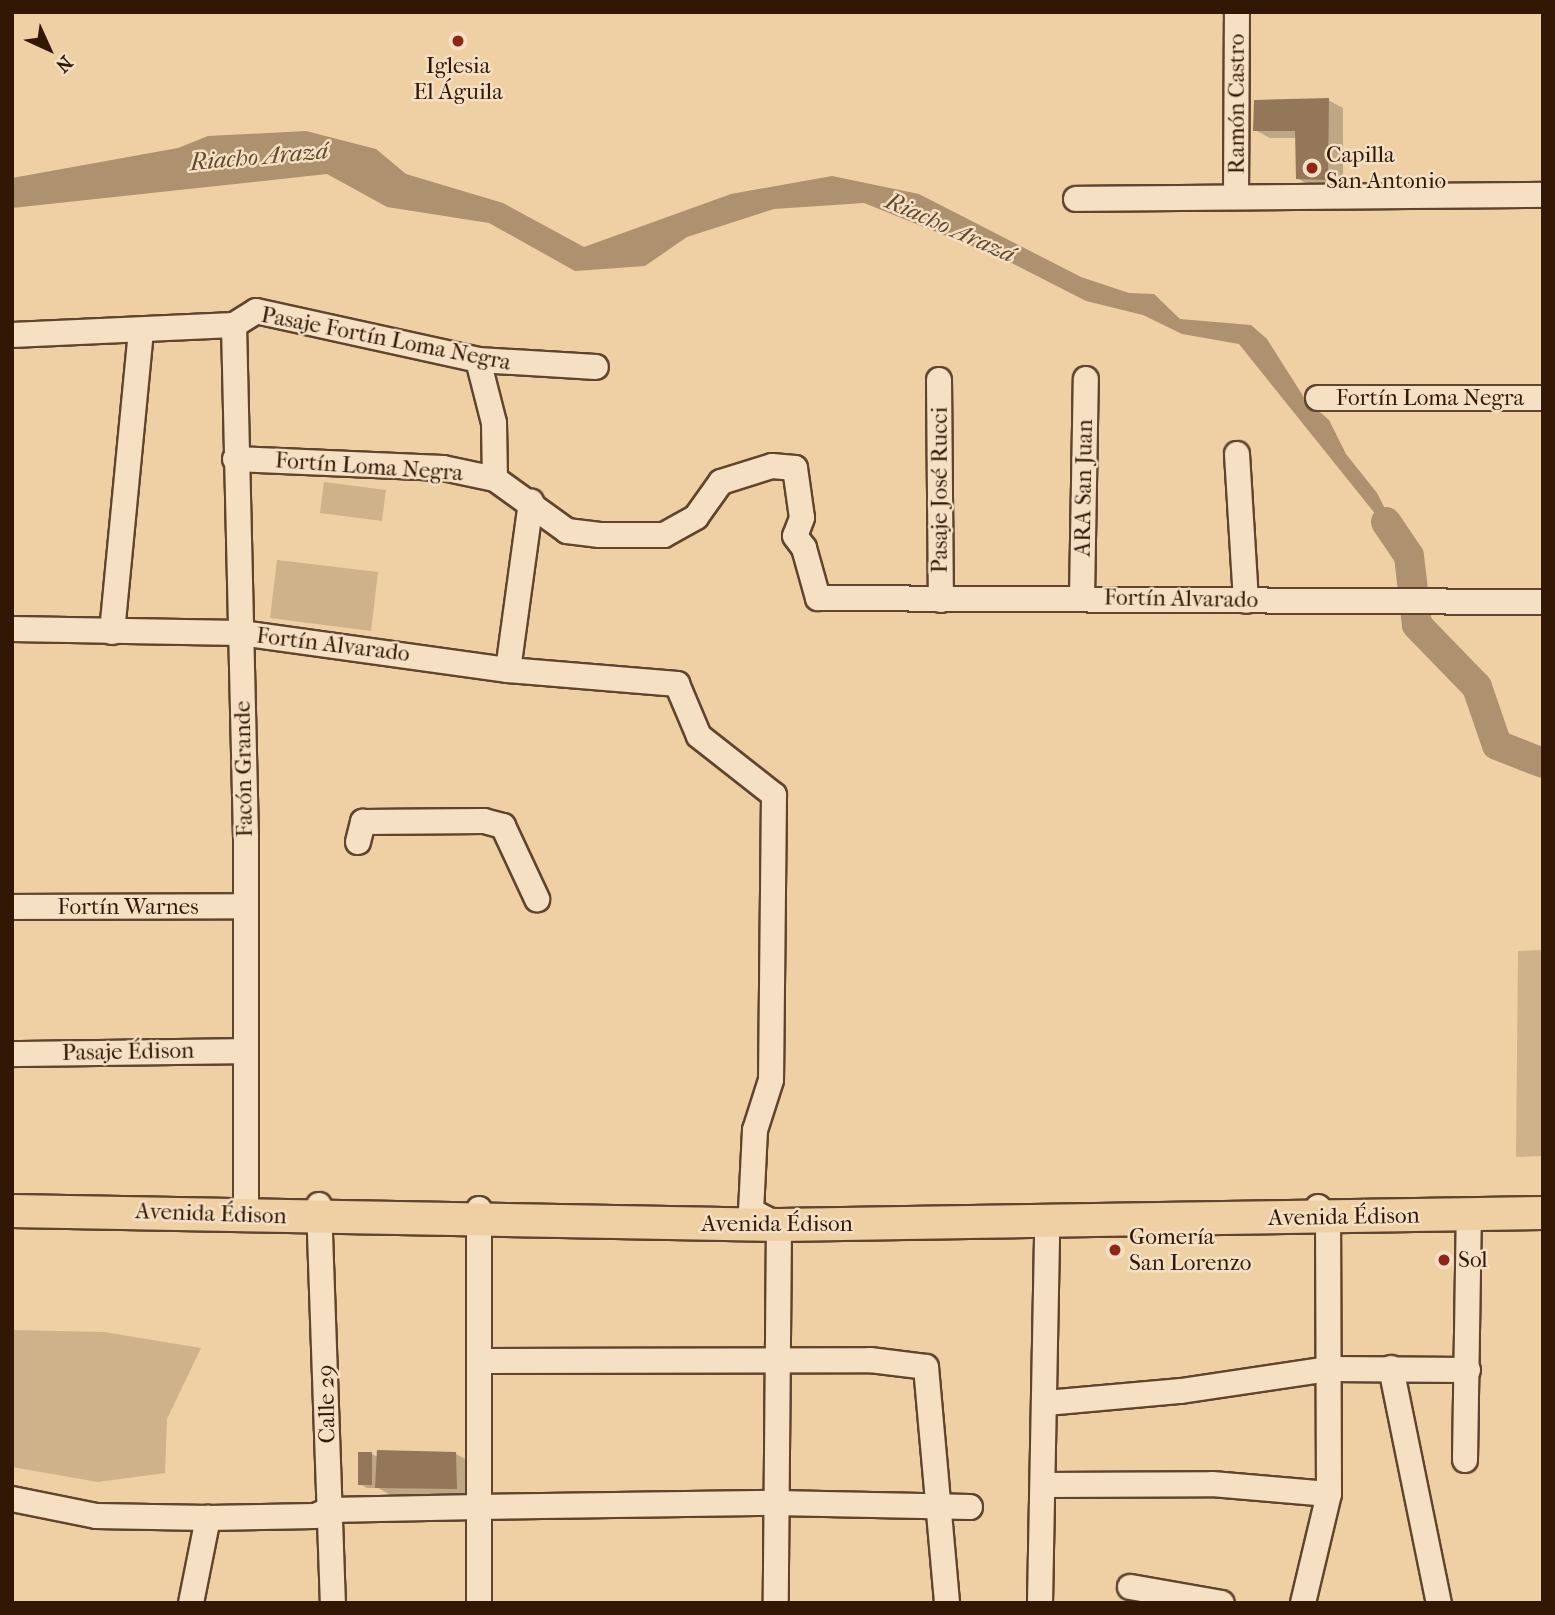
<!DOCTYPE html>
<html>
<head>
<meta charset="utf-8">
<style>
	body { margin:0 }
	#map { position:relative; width:1555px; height:1615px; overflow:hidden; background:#efd0a5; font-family:"IM FELL French Canon",serif }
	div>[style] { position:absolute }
	.green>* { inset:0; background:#cfb18a }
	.water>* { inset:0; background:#ae916e }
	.shadow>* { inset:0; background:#0003 }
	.river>* { height:30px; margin:-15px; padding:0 15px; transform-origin:15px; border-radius:15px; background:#ae916e }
	.building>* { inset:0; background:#947758 }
	.roads { filter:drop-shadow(2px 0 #60452c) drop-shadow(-2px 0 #60452c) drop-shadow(0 2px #60452c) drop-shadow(0 -2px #60452c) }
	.minor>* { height:24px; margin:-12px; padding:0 12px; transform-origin:12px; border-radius:12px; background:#f5e0c4 }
	.major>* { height:32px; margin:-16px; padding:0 16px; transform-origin:16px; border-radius:16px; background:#efd0a5 }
	.dots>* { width:19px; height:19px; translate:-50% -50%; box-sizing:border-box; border:4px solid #f5e0c4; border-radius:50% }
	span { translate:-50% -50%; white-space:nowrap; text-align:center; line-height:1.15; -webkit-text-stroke:5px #f5e0c4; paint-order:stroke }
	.poi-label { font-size:23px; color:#311704 }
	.left { translate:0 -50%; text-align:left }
	.street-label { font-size:23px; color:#311704 }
	.water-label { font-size:24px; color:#63482e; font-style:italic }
	.frame { position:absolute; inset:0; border:14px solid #311704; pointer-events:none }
	.north { position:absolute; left:14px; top:14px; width:70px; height:70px; -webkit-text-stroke:5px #f5e0c4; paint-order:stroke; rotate:135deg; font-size:19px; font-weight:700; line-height:28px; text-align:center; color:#311704 }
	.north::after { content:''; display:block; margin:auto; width:24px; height:32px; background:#311704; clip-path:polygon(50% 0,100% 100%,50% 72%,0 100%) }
</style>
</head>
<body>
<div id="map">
	<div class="green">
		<i style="clip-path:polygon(324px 482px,386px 490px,382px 521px,320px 513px)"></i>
		<i style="clip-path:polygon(277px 560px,378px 572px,371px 631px,270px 618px)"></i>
		<i style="clip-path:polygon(1543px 950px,1543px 1156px,1516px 1157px,1518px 951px)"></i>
		<i style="clip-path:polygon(12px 1330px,104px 1332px,201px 1348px,167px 1419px,165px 1473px,98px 1482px,12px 1467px)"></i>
	</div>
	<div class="water">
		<i style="clip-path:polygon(306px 131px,376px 149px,406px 174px,503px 203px,584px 247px,731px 194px,832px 176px,919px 194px,1081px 277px,1129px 293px,1154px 294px,1180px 319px,1251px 325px,1267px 339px,1305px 399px,1329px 420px,1346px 454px,1377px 493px,1409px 556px,1239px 344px,1182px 334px,1143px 315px,1086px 301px,1004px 259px,864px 203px,774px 209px,687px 237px,645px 266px,575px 271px,489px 223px,387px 207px,327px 174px,12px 208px,12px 178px,178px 148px,208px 136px)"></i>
	</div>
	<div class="shadow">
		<i style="clip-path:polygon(1328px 100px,1343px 108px,1343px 187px,1312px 187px,1297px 178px,1297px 138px,1270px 138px,1255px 130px)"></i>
		<i style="clip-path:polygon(372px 1454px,378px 1457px,456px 1454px,471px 1462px,471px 1497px,392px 1496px,378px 1488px,367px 1488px,360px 1484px)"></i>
	</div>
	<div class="river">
		<i style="left:1386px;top:522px;width:41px;rotate:55.9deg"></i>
		<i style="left:1409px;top:556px;width:69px;rotate:83.4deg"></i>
		<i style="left:1417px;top:625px;width:86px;rotate:45.9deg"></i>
		<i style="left:1477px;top:687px;width:61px;rotate:71deg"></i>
		<i style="left:1497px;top:745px;width:49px;rotate:21.4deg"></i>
	</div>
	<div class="building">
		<i style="clip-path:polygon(1329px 98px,1328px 180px,1296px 179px,1295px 131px,1253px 131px,1254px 100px)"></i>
		<i style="clip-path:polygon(377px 1450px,456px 1452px,457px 1489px,375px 1488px)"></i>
		<i style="clip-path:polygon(358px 1452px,372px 1452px,372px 1485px,358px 1485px)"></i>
	</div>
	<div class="roads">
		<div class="minor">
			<i style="left:1236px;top:196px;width:184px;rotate:-89.7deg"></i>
			<i style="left:1076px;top:199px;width:467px;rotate:-0.5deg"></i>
			<i style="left:234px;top:325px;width:512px;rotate:88.66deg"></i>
			<i style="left:246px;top:837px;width:376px;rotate:90deg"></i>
			<i style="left:12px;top:335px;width:222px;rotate:-2.6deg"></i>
			<i style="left:234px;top:325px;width:26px;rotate:-32deg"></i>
			<i style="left:256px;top:311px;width:227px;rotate:12.4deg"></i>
			<i style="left:478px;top:360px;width:118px;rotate:3.4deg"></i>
			<i style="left:478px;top:360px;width:65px;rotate:75.7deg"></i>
			<i style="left:494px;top:423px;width:56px;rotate:89deg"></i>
			<i style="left:939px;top:380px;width:220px;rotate:89.5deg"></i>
			<i style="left:1318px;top:398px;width:225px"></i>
			<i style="left:1237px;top:454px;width:147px;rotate:86.5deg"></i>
			<i style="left:235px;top:459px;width:208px;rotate:2.5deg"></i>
			<i style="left:443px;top:468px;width:53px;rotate:11.9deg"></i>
			<i style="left:495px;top:479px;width:89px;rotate:35.8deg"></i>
			<i style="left:567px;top:531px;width:33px;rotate:7deg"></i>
			<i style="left:600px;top:535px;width:64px"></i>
			<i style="left:664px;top:535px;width:37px;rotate:-29deg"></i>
			<i style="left:696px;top:517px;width:43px;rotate:-54.5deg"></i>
			<i style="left:721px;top:482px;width:53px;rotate:-17.4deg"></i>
			<i style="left:772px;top:466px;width:23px;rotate:5deg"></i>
			<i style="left:795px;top:468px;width:50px;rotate:82deg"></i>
			<i style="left:802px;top:518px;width:19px;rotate:111deg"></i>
			<i style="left:795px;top:536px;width:15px;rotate:53deg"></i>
			<i style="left:804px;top:548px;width:52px;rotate:74.4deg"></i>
			<i style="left:818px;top:598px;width:725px;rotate:0.32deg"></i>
			<i style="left:1082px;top:598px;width:219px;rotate:-89deg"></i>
			<i style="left:12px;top:629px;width:229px;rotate:1deg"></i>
			<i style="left:241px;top:633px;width:270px;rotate:7.9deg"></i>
			<i style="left:508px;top:670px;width:170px;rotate:4.7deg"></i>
			<i style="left:677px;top:684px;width:56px;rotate:67.1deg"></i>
			<i style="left:699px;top:736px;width:95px;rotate:38.2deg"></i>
			<i style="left:774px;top:795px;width:285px;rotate:90.6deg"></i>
			<i style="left:771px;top:1080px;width:52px;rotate:107.7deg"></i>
			<i style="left:755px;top:1130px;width:81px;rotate:92.8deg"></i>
			<i style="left:751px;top:1211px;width:31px;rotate:27deg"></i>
			<i style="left:779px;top:1225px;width:378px;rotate:90.5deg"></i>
			<i style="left:112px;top:632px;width:301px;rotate:-84.5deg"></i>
			<i style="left:508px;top:670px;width:170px;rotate:-82.2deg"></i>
			<i style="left:358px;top:842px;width:21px;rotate:-76deg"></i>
			<i style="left:363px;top:822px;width:121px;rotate:-0.5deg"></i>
			<i style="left:484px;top:821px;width:20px;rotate:15deg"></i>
			<i style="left:503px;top:826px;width:81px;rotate:65deg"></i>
			<i style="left:12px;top:907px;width:232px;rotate:-0.2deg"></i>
			<i style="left:12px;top:1054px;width:231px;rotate:-0.7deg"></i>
			<i style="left:319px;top:1205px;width:398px;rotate:88deg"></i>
			<i style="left:480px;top:1361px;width:390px;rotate:-0.1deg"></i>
			<i style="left:870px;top:1360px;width:56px;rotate:7.1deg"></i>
			<i style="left:926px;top:1367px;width:237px;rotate:84.9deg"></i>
			<i style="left:1391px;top:1368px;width:240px;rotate:78.5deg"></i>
			<i style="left:1046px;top:1403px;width:136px;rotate:-5.1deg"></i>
			<i style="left:1181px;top:1391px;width:150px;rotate:-8.5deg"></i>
			<i style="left:1329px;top:1369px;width:139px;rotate:0.4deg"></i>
			<i style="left:1465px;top:1460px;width:246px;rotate:-89.1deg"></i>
			<i style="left:1045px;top:1485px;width:167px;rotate:-0.3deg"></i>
			<i style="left:1212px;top:1484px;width:117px;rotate:4.9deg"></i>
			<i style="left:12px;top:1499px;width:86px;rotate:11.4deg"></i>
			<i style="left:96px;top:1516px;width:112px;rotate:1deg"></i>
			<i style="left:208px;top:1518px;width:107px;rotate:-1.1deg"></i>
			<i style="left:315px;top:1516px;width:15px;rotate:-23deg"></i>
			<i style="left:329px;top:1510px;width:150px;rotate:-1.1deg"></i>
			<i style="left:479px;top:1507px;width:297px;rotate:-0.8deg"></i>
			<i style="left:776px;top:1503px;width:194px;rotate:1.2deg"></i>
			<i style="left:1130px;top:1587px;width:93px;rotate:9.9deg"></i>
			<i style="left:191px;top:1603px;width:87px;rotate:-78.7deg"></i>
			<i style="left:479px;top:1603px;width:394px;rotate:-90deg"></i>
			<i style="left:1040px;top:1603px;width:380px;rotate:-88.9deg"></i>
			<i style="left:1303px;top:1603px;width:112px;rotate:-76.6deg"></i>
			<i style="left:1329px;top:1494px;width:277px;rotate:-90.2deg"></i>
			<i style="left:1328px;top:1217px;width:14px;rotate:-135deg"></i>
		</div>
		<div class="major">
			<i style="left:12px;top:1211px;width:767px;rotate:1.05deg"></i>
			<i style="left:779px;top:1225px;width:764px;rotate:-0.9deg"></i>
		</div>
	</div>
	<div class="dots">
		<i style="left:458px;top:41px;background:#8f2418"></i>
		<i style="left:1312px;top:168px;background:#8f2418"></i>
		<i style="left:1115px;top:1250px;background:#8f2418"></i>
		<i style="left:1444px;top:1260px;background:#8f2418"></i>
	</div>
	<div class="poi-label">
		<span style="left:458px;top:79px">Iglesia<br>El Águila</span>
		<span class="left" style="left:1326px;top:168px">Capilla<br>San Antonio</span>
		<span class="left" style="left:1129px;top:1250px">Gomería<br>San Lorenzo</span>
		<span class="left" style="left:1458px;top:1260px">Sol</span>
	</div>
	<div class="street-label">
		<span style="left:1237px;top:104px;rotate:-90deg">Ramón Castro</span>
		<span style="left:386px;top:339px;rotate:11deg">Pasaje Fortín Loma Negra</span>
		<span style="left:1430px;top:398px">Fortín Loma Negra</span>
		<span style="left:369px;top:467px;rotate:4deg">Fortín Loma Negra</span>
		<span style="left:1084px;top:488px;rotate:-89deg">ARA San Juan</span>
		<span style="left:940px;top:490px;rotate:-90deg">Pasaje José Rucci</span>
		<span style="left:1181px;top:599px;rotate:1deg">Fortín Alvarado</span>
		<span style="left:333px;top:645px;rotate:7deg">Fortín Alvarado</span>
		<span style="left:244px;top:769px;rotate:-91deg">Facón Grande</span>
		<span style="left:128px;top:907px">Fortín Warnes</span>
		<span style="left:128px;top:1052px;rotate:-1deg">Pasaje Édison</span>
		<span style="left:211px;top:1214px;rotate:2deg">Avenida Édison</span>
		<span style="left:1344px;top:1217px;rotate:-1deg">Avenida Édison</span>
		<span style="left:777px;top:1224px">Avenida Édison</span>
		<span style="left:327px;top:1404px;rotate:-91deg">Calle 29</span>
	</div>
	<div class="water-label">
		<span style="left:259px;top:157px;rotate:-5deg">Riacho Arazá</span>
		<span style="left:950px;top:228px;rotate:24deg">Riacho Arazá</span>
	</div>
	<div class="frame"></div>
	<div class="north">N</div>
</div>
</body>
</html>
